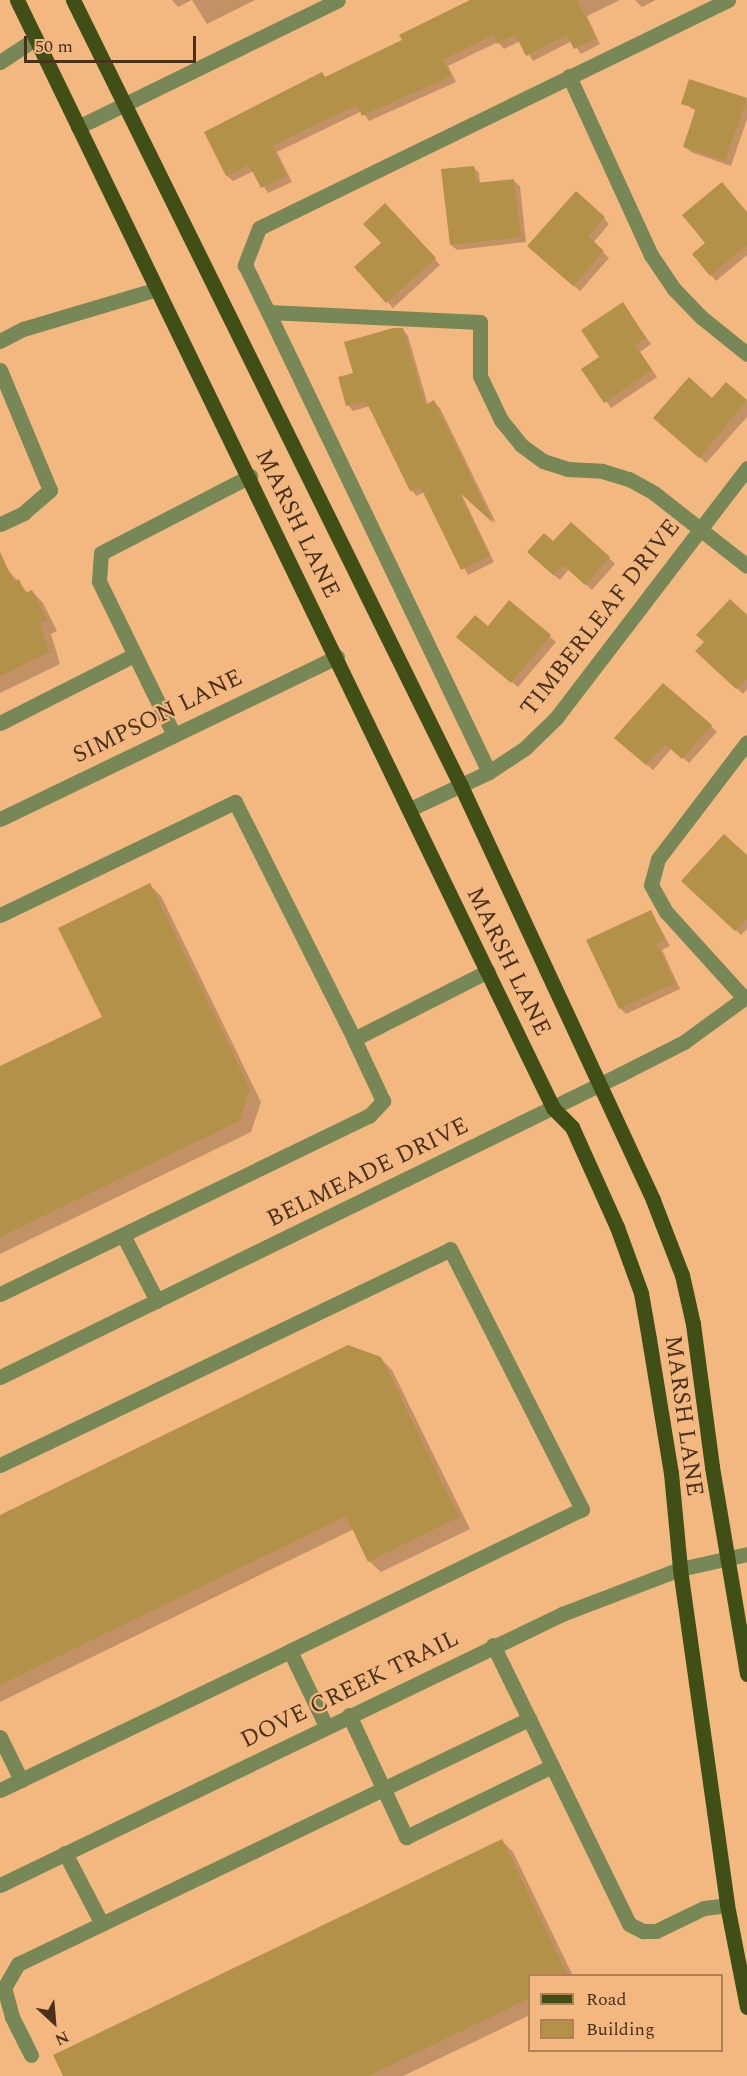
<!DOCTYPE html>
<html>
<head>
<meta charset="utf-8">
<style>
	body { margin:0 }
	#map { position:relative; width:747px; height:2076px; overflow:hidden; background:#f3b780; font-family:Spectral,serif }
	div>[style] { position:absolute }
	.shadow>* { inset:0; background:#0003 }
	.building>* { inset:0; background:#b39149 }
	.minor>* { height:15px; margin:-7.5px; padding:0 7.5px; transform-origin:7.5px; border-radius:7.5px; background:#778856 }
	.major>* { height:15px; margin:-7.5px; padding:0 7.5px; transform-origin:7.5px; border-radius:7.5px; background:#3f4f16 }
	span { translate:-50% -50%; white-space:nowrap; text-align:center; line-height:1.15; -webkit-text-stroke:4.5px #f3b780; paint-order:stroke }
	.street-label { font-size:24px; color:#49311a }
	.legend { position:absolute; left:528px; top:1974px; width:195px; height:78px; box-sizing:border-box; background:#f3b780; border:2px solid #af8157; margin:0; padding:8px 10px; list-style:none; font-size:18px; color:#49311a }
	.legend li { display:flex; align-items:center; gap:12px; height:30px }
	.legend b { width:30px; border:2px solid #af8157 }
	.north { position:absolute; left:24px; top:1992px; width:60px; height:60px; -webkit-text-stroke:4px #f3b780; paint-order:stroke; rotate:154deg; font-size:16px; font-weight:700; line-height:24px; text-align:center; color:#49311a }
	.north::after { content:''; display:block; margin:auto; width:21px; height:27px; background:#49311a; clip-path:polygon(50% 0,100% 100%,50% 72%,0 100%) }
	.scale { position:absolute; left:24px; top:36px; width:172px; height:27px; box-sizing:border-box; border:3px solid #49311a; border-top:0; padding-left:8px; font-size:18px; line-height:21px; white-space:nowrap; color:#49311a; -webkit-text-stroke:4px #f3b780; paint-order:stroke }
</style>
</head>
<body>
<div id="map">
	<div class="shadow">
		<i style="clip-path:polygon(172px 0,255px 0,207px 24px,192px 0,178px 7px)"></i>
		<i style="clip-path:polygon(470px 0,620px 0,587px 16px,600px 44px,581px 54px,572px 41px,533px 61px,520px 41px,504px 49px,498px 42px,448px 66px,456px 82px,369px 121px,362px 111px,277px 152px,292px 182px,268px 193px,254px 171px,233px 181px,227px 176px,206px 133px,322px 74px,327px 78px,404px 41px)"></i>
		<i style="clip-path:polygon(635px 0,656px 0,642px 7px)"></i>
		<i style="clip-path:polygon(747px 100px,747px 119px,731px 166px,691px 152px,685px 147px,696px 111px,683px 103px)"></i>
		<i style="clip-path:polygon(473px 167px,479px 173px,480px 184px,514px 181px,520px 186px,526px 242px,457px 250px,451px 245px)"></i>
		<i style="clip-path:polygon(391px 211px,440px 265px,393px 308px,356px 268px,383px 243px)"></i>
		<i style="clip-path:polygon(747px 213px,747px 255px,716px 281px,711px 275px)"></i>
		<i style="clip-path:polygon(604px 218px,609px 224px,593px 243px,609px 258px,580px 291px,535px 252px)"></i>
		<i style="clip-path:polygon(622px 304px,651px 344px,640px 352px,657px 377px,611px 408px,583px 369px,601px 357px)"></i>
		<i style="clip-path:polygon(403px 330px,408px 336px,428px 405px,434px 402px,440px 408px,496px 523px,461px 493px,494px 562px,468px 575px,424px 492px,417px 496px,411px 490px,370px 406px,353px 411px,348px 405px,355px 374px)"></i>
		<i style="clip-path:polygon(726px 384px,747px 402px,747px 417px,706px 463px,661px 423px,712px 400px)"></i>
		<i style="clip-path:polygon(553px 543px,609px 558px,615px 564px,592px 590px,569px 569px,560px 580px,534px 558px)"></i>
		<i style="clip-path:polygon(8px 570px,28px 593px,32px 591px,43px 603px,57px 631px,51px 634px,60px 664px,0 693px,0 574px)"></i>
		<i style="clip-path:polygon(509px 602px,556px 642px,518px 687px,464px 642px,488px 628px)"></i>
		<i style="clip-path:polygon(747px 617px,747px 689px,743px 694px,697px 651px)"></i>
		<i style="clip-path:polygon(711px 726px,717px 732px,689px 763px,672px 748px,653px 770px,622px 744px)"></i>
		<i style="clip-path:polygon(747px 857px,747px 929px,741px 935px,683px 881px)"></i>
		<i style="clip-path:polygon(150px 885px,161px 896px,261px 1102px,251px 1132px,0 1254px,0 1068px,104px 1018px)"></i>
		<i style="clip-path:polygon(651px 911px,670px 946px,662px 950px,680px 989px,626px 1014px,620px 1008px)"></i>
		<i style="clip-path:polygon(380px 1358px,392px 1370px,470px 1529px,381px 1572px,369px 1561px,354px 1529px,0 1702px,0 1517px)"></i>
		<i style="clip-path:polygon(501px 1840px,513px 1852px,573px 1976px,530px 1976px,530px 2015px,403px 2076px,64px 2076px)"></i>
	</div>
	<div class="building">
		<i style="clip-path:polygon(470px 0,577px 0,596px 38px,574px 49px,567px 35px,526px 56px,515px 34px,497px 44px,493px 35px,443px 60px,451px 76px,362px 116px,357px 105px,272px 146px,287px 176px,261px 188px,249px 165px,226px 176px,204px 132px,322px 72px,325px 77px,402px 40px,399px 35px)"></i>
		<i style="clip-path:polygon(689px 79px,747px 98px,725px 161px,683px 147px,696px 108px,681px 104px)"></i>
		<i style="clip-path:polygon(474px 166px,476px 183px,514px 179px,521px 237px,450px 245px,441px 169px)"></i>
		<i style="clip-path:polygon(722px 182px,747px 212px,747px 245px,710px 276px,692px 254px,705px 243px,682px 215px)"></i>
		<i style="clip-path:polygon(576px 191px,605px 217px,588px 236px,604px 251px,573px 286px,527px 246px)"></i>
		<i style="clip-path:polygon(385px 203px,436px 258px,386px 303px,354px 267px,381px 243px,363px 224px)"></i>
		<i style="clip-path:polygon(623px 302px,646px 338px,635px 345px,652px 370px,604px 403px,581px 369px,599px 357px,581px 330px)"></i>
		<i style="clip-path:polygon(393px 328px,403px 328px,425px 405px,434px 400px,493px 523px,459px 492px,490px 556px,461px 570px,420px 486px,410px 491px,366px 401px,346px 406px,338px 377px,353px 373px,344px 342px)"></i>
		<i style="clip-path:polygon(689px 377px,712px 398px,726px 382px,747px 400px,699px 458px,653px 418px)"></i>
		<i style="clip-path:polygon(571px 522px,610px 557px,585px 585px,563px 565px,553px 575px,527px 552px,544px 533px,553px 541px)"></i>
		<i style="clip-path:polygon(0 552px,14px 582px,19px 579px,25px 593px,32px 590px,47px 620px,40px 623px,49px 652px,0 676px)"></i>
		<i style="clip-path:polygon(730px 599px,747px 615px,747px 678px,736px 689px,695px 651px,704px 642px,696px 635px)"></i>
		<i style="clip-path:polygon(509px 600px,551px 635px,511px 683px,456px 637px,475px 615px,488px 626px)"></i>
		<i style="clip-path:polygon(663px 683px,712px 725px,682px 759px,665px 744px,646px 765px,614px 738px)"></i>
		<i style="clip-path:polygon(724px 834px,747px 855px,747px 918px,735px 931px,681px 881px)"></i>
		<i style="clip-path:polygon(150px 883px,250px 1089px,239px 1121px,0 1237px,0 1066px,102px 1017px,58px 928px)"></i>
		<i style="clip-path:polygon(651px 910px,665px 940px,657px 944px,675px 983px,619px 1009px,586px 940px)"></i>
		<i style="clip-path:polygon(348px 1345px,381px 1357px,459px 1517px,368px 1562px,346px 1516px,0 1685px,0 1515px)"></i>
		<i style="clip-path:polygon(502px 1839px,568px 1976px,530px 1976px,530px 1998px,368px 2076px,63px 2076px,53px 2055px)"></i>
	</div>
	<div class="minor">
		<i style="left:728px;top:0;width:521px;rotate:154.07deg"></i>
		<i style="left:259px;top:228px;width:40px;rotate:111deg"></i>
		<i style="left:245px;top:265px;width:52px;rotate:63.9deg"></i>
		<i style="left:268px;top:312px;width:212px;rotate:2.7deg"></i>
		<i style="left:480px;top:322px;width:54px;rotate:90deg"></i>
		<i style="left:480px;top:376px;width:49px;rotate:64.5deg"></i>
		<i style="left:501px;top:420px;width:32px;rotate:51deg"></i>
		<i style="left:521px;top:445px;width:27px;rotate:36deg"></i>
		<i style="left:543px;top:461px;width:25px;rotate:18deg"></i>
		<i style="left:567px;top:469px;width:35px;rotate:3deg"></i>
		<i style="left:602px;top:471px;width:28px;rotate:17deg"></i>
		<i style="left:629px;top:479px;width:29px;rotate:29deg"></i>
		<i style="left:654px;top:493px;width:118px;rotate:38.1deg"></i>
		<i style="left:0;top:62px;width:43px;rotate:-33.7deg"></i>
		<i style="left:569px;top:76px;width:197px;rotate:65.4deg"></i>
		<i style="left:651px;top:255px;width:41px;rotate:55.9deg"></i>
		<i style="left:674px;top:289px;width:39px;rotate:46deg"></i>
		<i style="left:701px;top:317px;width:59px;rotate:38.8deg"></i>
		<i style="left:78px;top:127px;width:289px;rotate:-26deg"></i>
		<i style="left:268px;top:312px;width:510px;rotate:64.34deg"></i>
		<i style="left:0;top:341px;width:26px;rotate:-28deg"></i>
		<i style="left:23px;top:329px;width:137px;rotate:-16.6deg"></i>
		<i style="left:0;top:370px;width:130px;rotate:67.4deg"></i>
		<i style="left:50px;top:490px;width:35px;rotate:139deg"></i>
		<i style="left:24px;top:513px;width:26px;rotate:155deg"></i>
		<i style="left:0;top:723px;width:150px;rotate:-26.9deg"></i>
		<i style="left:173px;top:733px;width:169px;rotate:-116deg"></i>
		<i style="left:99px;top:581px;width:28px;rotate:-86deg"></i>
		<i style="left:101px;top:553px;width:168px;rotate:-27.3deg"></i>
		<i style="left:410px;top:809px;width:87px;rotate:-25.1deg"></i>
		<i style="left:489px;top:772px;width:43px;rotate:-33.7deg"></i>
		<i style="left:525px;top:748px;width:43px;rotate:-44.1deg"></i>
		<i style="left:556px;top:718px;width:315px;rotate:-52.6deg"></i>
		<i style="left:0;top:819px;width:374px;rotate:-25.7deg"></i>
		<i style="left:0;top:915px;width:261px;rotate:-25.7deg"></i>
		<i style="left:235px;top:802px;width:265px;rotate:63.3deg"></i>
		<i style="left:745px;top:999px;width:118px;rotate:-132.2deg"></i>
		<i style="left:666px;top:912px;width:31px;rotate:-119deg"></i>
		<i style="left:651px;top:885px;width:27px;rotate:-75deg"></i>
		<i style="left:658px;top:859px;width:147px;rotate:-52.7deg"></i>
		<i style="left:123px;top:1235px;width:74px;rotate:62.7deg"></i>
		<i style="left:0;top:1294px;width:410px;rotate:-25.8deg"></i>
		<i style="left:369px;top:1116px;width:21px;rotate:-47deg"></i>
		<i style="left:383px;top:1101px;width:68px;rotate:-115.1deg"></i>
		<i style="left:354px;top:1039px;width:150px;rotate:-26.9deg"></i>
		<i style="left:0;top:1377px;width:691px;rotate:-26.01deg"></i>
		<i style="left:621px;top:1074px;width:71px;rotate:-26.9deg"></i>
		<i style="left:684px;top:1042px;width:78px;rotate:-36.1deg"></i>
		<i style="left:0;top:1465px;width:499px;rotate:-25.6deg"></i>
		<i style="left:450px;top:1249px;width:292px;rotate:63.1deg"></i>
		<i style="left:582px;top:1509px;width:325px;rotate:154.1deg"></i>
		<i style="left:493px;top:1645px;width:310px;rotate:64deg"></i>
		<i style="left:629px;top:1924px;width:16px;rotate:27deg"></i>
		<i style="left:643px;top:1931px;width:13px"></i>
		<i style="left:656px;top:1931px;width:53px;rotate:-25.6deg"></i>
		<i style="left:704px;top:1908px;width:23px;rotate:-7deg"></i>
		<i style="left:349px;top:1715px;width:135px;rotate:65deg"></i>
		<i style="left:406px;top:1837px;width:162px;rotate:-25.9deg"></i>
		<i style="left:0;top:1737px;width:48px;rotate:64deg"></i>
		<i style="left:0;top:1790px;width:322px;rotate:-25.6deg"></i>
		<i style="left:290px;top:1651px;width:83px;rotate:64.4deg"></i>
		<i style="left:65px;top:1853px;width:80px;rotate:62.5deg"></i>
		<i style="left:0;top:1885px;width:624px;rotate:-25.74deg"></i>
		<i style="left:562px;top:1614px;width:126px;rotate:-20.9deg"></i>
		<i style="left:680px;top:1569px;width:69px;rotate:-12.6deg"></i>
		<i style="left:31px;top:2055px;width:42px;rotate:-116.6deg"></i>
		<i style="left:12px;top:2017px;width:30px;rotate:-105deg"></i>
		<i style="left:4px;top:1988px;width:28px;rotate:-60deg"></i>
		<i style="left:18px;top:1964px;width:567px;rotate:-25.62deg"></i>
	</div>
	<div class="major">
		<i style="left:17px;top:0;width:1231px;rotate:64.18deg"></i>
		<i style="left:553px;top:1108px;width:27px;rotate:45deg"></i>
		<i style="left:572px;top:1127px;width:110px;rotate:65.8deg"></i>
		<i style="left:617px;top:1227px;width:70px;rotate:70deg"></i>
		<i style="left:641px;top:1293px;width:47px;rotate:80.1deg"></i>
		<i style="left:649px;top:1339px;width:136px;rotate:80.7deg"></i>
		<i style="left:671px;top:1473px;width:96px;rotate:84.6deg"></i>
		<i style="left:680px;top:1569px;width:339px;rotate:82deg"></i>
		<i style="left:727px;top:1905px;width:104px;rotate:78.9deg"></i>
		<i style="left:73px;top:0;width:877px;rotate:63.73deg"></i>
		<i style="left:461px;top:786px;width:456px;rotate:65.1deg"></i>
		<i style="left:653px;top:1200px;width:80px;rotate:68.9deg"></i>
		<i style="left:682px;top:1275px;width:50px;rotate:77.3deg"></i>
		<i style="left:693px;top:1324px;width:144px;rotate:82.4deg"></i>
		<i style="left:712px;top:1467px;width:210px;rotate:80.4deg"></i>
	</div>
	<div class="street-label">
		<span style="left:297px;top:524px;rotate:64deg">MARSH LANE</span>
		<span style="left:601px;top:618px;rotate:-52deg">TIMBERLEAF DRIVE</span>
		<span style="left:158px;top:717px;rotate:-26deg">SIMPSON LANE</span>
		<span style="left:508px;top:962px;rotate:64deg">MARSH LANE</span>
		<span style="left:368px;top:1173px;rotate:-26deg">BELMEADE DRIVE</span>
		<span style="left:683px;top:1416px;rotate:82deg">MARSH LANE</span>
		<span style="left:350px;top:1690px;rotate:-26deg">DOVE CREEK TRAIL</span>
	</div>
	<ul class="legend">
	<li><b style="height:8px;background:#3f4f16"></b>Road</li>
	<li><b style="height:16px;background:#b39149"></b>Building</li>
	</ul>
	<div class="north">N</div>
	<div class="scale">50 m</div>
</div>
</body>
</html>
